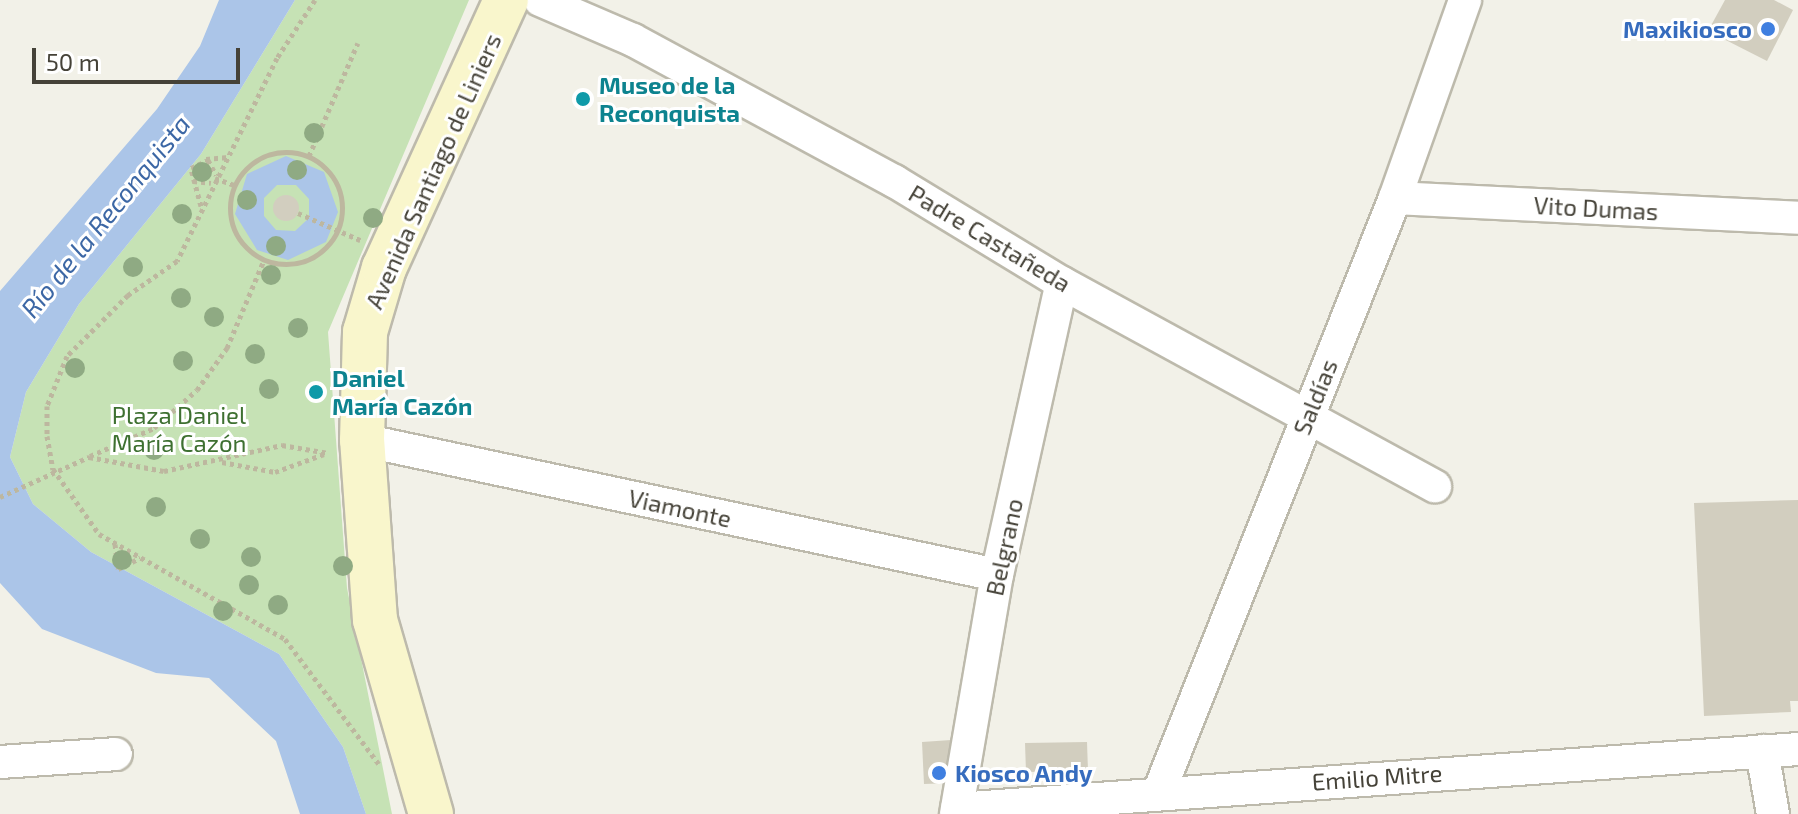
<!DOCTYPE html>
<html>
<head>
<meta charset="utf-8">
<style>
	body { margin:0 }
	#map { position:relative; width:1798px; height:814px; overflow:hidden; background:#f2f1e8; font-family:"Exo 2",sans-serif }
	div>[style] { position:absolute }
	.green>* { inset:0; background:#c6e2b5 }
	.water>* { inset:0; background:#abc5e8 }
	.building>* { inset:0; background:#d2cebf }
	.round { border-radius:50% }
	.path>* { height:5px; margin-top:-2.5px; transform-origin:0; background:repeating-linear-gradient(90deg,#bdb79f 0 4px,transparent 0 8px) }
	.path>.ring { margin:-2.5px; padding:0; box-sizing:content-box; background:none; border:5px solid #bdb79f; border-radius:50% }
	.roads { filter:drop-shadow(2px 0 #bdbaac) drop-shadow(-2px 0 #bdbaac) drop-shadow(0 2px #bdbaac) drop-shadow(0 -2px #bdbaac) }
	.minor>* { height:32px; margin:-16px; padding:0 16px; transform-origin:16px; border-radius:16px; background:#fff }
	.secondary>* { height:44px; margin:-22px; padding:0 22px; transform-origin:22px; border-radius:22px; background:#f9f6cc }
	.trees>* { width:20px; height:20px; margin:-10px; border-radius:50%; background:#8faa83 }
	.dots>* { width:22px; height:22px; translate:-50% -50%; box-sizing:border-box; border:4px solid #fff; border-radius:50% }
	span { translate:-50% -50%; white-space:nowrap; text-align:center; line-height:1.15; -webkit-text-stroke:6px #fff; paint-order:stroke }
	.shop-label { font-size:24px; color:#366cbe; font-weight:700 }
	.right { translate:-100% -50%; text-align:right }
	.left { translate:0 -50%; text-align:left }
	.culture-label { font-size:24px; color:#0d838f; font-weight:700 }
	.street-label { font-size:24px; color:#454238 }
	.park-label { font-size:24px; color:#3e7031 }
	.water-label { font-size:26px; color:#3c67a5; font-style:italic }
	.scale { position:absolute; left:32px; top:48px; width:208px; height:36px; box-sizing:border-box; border:4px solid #454238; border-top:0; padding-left:10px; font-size:24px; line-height:28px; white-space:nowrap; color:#454238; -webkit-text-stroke:6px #fff; paint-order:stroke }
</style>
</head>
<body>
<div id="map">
	<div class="green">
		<i style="clip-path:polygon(295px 0,469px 0,328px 332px,347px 588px,392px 814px,366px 814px,343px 747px,279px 654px,91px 552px,33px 504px,10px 457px,26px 392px,79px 304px,201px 154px)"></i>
	</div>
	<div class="water">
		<i style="clip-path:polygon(219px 0,295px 0,201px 154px,79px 304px,26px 392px,10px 457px,33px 504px,91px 552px,279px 654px,343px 747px,366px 814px,300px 814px,276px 741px,209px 678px,156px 673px,42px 629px,0 583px,0 291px,157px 109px,200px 46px)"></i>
		<i style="clip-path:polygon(evenodd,286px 156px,324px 172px,338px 212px,326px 242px,288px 260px,257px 250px,235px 214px,247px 174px,286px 156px,277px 185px,296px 185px,309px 199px,309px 218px,295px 231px,276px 230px,264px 216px,264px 198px,277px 185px)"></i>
	</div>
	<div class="building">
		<i style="clip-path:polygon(1725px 0,1774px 0,1793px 10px,1767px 61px,1708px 31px)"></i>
		<i class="round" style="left:273px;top:195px;width:26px;height:26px"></i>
		<i style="clip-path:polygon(1798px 500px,1798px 701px,1790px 701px,1791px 712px,1704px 716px,1694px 503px)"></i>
		<i style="clip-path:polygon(951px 740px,953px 783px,924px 784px,922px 742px)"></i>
		<i style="clip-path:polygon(1087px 742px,1088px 771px,1026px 772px,1025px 743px)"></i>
	</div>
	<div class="path">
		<i style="left:315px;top:0;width:69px;rotate:123.2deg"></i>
		<i style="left:277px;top:58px;width:226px;rotate:116.2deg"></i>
		<i style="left:177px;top:261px;width:60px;rotate:145.2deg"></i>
		<i style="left:128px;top:295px;width:86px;rotate:135deg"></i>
		<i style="left:67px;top:356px;width:54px;rotate:111.8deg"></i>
		<i style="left:47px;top:406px;width:30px;rotate:90deg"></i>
		<i style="left:47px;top:436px;width:34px;rotate:80deg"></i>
		<i style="left:53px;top:469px;width:80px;rotate:54.7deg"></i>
		<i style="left:99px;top:534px;width:214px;rotate:29.4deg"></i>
		<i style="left:285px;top:639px;width:156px;rotate:53.1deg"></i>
		<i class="ring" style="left:230px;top:152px;width:107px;height:107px"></i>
		<i style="left:309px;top:156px;width:123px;rotate:-66.6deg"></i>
		<i style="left:206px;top:159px;width:22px;rotate:-5deg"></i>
		<i style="left:215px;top:178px;width:20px;rotate:20deg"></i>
		<i style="left:193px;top:181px;width:18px;rotate:6deg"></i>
		<i style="left:201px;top:206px;width:39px;rotate:-105deg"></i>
		<i style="left:191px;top:168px;width:19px;rotate:-25deg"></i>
		<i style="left:208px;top:160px;width:17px;rotate:62deg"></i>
		<i style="left:298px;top:213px;width:68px;rotate:23.5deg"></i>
		<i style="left:90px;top:456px;width:70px;rotate:-23.6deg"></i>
		<i style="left:154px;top:428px;width:57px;rotate:-41.5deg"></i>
		<i style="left:197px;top:390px;width:52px;rotate:-54.5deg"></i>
		<i style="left:227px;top:348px;width:95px;rotate:-67.2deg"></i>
		<i style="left:222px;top:462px;width:54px;rotate:10.7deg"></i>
		<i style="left:275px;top:472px;width:52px;rotate:-20.2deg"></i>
		<i style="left:0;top:497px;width:98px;rotate:-24.2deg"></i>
		<i style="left:89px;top:457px;width:76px;rotate:10.6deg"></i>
		<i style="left:164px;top:471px;width:121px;rotate:-12.4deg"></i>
		<i style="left:282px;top:445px;width:47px;rotate:9.9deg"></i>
		<i style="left:115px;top:544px;width:25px;rotate:83deg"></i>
		<i style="left:118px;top:569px;width:25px;rotate:-27deg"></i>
	</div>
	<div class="roads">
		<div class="minor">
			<i style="left:540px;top:0;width:101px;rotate:23.3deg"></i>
			<i style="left:633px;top:40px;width:297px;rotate:28.4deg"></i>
			<i style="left:894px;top:181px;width:197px;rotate:31.3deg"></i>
			<i style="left:1062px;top:283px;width:425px;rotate:28.6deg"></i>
			<i style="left:1395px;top:198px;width:403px;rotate:2.8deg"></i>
			<i style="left:362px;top:440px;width:649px;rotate:12deg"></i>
			<i style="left:1762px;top:751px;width:64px;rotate:80.1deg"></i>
			<i style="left:0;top:762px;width:116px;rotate:-3.9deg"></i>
			<i style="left:1159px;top:792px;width:639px;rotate:-68.33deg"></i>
			<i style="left:1395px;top:198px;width:210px;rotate:-70.5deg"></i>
			<i style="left:957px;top:809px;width:843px;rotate:-4.08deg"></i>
			<i style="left:956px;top:814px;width:242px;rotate:-80.3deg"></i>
			<i style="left:997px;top:575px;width:299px;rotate:-77.5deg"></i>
		</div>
		<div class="secondary">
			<i style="left:431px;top:814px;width:202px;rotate:-106.1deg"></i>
			<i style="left:375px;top:620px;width:180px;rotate:-94.1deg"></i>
			<i style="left:362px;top:440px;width:108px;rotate:-88.4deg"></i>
			<i style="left:365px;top:332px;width:67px;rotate:-73.5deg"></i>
			<i style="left:384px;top:268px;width:294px;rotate:-65.5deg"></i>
		</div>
	</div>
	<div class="trees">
		<i style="left:314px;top:133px"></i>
		<i style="left:297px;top:170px"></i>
		<i style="left:202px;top:172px"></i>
		<i style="left:247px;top:200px"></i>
		<i style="left:182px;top:214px"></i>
		<i style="left:373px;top:218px"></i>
		<i style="left:276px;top:246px"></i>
		<i style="left:133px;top:267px"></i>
		<i style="left:271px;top:275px"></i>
		<i style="left:181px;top:298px"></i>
		<i style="left:214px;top:317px"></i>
		<i style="left:298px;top:328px"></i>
		<i style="left:255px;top:354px"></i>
		<i style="left:183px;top:361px"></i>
		<i style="left:75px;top:368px"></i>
		<i style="left:269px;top:389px"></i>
		<i style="left:154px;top:450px"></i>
		<i style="left:156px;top:507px"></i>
		<i style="left:200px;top:539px"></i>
		<i style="left:251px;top:557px"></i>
		<i style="left:122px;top:560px"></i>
		<i style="left:343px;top:566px"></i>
		<i style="left:249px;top:585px"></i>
		<i style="left:278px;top:605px"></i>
		<i style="left:223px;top:611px"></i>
	</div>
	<div class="dots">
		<i style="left:1768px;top:29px;background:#3f7fe0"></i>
		<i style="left:583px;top:99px;background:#0f9aa8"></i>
		<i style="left:316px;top:392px;background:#0f9aa8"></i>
		<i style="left:939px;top:773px;background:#3f7fe0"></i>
	</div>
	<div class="shop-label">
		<span class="right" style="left:1752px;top:29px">Maxikiosco</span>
		<span class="left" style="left:955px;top:773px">Kiosco Andy</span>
	</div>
	<div class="culture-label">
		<span class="left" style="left:599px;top:99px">Museo de la<br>Reconquista</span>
		<span class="left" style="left:332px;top:392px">Daniel<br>María Cazón</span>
	</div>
	<div class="street-label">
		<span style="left:433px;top:171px;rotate:-66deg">Avenida Santiago de Liniers</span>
		<span style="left:1596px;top:208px;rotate:3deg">Vito Dumas</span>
		<span style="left:990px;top:238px;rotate:31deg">Padre Castañeda</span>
		<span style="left:1315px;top:397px;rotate:-68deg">Saldías</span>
		<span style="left:680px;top:508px;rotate:12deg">Viamonte</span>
		<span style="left:1004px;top:547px;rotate:-78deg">Belgrano</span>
		<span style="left:1377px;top:777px;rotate:-4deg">Emilio Mitre</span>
	</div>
	<div class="park-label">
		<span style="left:179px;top:429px">Plaza Daniel<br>María Cazón</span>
	</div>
	<div class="water-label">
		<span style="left:105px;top:216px;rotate:-51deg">Río de la Reconquista</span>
	</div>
	<div class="scale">50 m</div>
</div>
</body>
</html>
